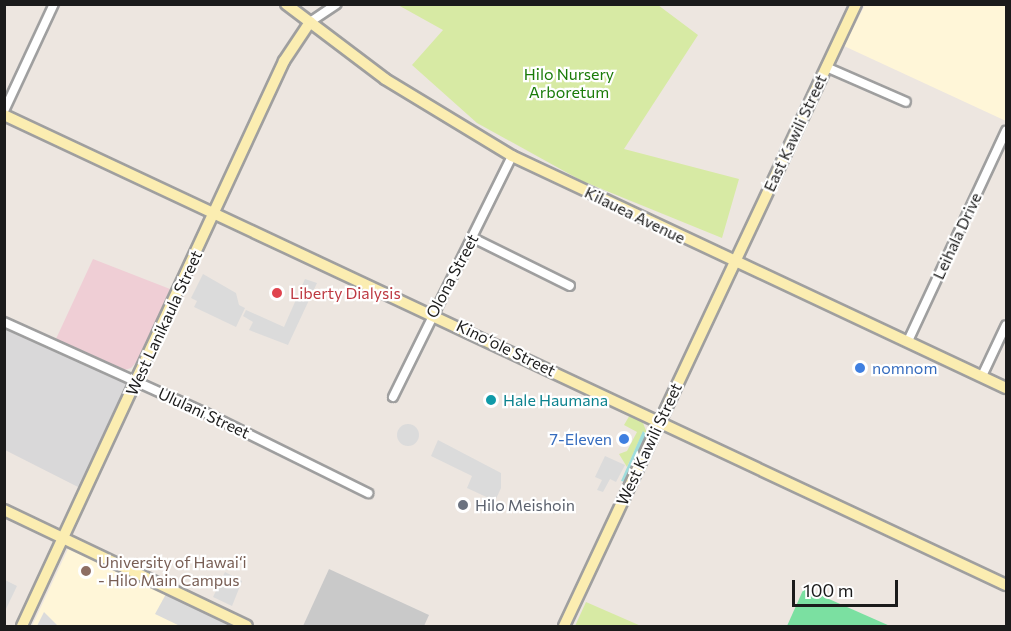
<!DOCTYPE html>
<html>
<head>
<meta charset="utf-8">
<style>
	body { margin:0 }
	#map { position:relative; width:1011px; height:631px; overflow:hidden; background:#ede6e0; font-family:Commissioner,sans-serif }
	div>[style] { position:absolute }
	.residential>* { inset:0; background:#d9d8d9 }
	.commercial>* { inset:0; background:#efced5 }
	.education>* { inset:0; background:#fff6d8 }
	.religious>* { inset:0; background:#c9c9c9 }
	.grass>* { inset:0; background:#d7eaa4 }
	.pitch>* { inset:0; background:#7be0a1 }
	.parking>* { inset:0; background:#dbdbdb }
	.round { border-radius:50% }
	.water>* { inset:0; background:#9fdddc }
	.roads { filter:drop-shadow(2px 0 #9f9f9f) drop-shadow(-2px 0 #9f9f9f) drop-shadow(0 2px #9f9f9f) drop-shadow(0 -2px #9f9f9f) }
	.street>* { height:8px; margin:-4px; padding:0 4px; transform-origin:4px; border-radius:4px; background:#fff }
	.secondary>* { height:10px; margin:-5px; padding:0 5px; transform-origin:5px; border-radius:5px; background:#fbedb1 }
	.dots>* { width:16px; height:16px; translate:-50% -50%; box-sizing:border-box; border:3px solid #fff; border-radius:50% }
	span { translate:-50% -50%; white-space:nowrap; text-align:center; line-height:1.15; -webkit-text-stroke:4.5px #fff; paint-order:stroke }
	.park-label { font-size:16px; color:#1a7b08 }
	.street-label { font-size:16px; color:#1b1b1b }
	.health-label { font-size:16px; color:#be3a42 }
	.left { translate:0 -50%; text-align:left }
	.shop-label { font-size:16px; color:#366cbe }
	.right { translate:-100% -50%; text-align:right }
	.culture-label { font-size:16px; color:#0d838f }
	.worship-label { font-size:16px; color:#5b616d }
	.education-label { font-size:16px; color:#785e54 }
	.frame { position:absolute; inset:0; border:6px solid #1b1b1b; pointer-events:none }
	.scale { position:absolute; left:792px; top:580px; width:106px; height:27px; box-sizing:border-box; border:3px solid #1b1b1b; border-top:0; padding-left:8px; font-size:18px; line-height:21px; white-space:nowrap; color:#1b1b1b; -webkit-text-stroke:4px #fff; paint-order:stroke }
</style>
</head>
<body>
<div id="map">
	<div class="residential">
		<i style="clip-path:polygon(4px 325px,128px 382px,80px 488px,5px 450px)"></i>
	</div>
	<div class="commercial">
		<i style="clip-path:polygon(93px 259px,170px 289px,140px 358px,131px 368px,121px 371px,55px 341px)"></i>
	</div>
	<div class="education">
		<i style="clip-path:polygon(865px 5px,1006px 5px,1006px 121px,844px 46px)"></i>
		<i style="clip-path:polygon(68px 549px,235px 626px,32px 626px)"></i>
	</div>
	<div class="religious">
		<i style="clip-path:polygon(329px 569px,429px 615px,424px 626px,303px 626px)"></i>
	</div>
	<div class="grass">
		<i style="clip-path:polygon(398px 5px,658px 5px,698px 35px,624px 149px,739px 179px,722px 238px,582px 181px,477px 123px,412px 65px,443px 30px)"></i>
		<i style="clip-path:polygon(631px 413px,641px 418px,647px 433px,643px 432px,627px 467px,619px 454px,627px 451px,637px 432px,624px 425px)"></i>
		<i style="clip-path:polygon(586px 602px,641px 626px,575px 626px)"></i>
	</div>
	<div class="pitch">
		<i style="clip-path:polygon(804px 588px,890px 626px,787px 626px)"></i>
	</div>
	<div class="parking">
		<i style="clip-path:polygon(203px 274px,236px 293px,239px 305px,245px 308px,236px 327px,194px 307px,197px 301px,191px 298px)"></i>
		<i style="clip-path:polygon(305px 279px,317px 283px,288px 345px,249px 330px,253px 322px,243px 316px,246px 310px,284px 327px)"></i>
		<i class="round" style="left:397px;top:424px;width:22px;height:22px"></i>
		<i style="clip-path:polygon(438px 440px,501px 473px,501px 488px,495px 501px,467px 488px,472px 476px,431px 456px)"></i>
		<i style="clip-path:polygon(605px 456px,625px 465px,616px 482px,610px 479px,603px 492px,597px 490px,602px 480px,595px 477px)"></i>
		<i style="clip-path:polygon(225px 572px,242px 581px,232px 606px,213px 597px)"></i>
		<i style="clip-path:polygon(5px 580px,17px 586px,5px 611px)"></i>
		<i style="clip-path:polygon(166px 594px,231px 626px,180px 626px,155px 614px)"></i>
		<i style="clip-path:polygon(44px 612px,58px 626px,37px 626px)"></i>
	</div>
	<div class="water">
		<i style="clip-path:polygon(643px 431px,647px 436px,625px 482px,621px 481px)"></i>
	</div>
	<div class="roads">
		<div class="street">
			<i style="left:310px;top:22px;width:32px;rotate:-34deg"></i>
			<i style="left:826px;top:67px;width:87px;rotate:23.6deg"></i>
			<i style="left:4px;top:111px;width:118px;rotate:-65deg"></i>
			<i style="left:473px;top:238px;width:108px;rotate:26.3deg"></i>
			<i style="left:4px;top:322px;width:222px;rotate:24.3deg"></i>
			<i style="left:206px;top:413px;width:181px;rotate:26.3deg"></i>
			<i style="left:908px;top:341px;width:232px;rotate:-65deg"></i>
			<i style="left:982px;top:376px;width:56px;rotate:-64.8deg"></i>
			<i style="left:393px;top:397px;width:269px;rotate:-63.7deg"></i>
		</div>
		<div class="secondary">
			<i style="left:286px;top:4px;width:124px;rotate:37.1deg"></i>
			<i style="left:385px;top:79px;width:149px;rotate:31.2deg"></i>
			<i style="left:512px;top:156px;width:546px;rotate:25.16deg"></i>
			<i style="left:4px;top:115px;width:1107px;rotate:25.13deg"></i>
			<i style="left:4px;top:510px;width:269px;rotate:25.5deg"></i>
			<i style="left:22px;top:626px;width:623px;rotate:-65.12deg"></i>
			<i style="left:284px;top:61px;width:47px;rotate:-56.3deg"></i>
			<i style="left:564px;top:626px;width:687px;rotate:-64.85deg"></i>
		</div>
	</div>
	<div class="dots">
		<i style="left:277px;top:293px;background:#e0444e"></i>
		<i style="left:860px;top:368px;background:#3f7fe0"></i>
		<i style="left:491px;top:400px;background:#0f9aa8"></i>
		<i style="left:624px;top:439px;background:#3f7fe0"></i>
		<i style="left:463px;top:505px;background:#6b7280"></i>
		<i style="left:86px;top:571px;background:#8d6e63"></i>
	</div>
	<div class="park-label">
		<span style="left:569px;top:83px">Hilo Nursery<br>Arboretum</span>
	</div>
	<div class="street-label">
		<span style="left:795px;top:133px;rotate:-65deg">East Kawili Street</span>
		<span style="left:635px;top:215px;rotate:26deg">Kilauea Avenue</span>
		<span style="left:957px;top:236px;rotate:-65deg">Leihala Drive</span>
		<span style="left:452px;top:276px;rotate:-62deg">Olona Street</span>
		<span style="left:164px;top:323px;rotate:-65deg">West Lanikaula Street</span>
		<span style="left:506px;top:348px;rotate:26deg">Kinoʻole Street</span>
		<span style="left:204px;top:413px;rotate:25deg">Ululani Street</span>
		<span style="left:649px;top:444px;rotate:-65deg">West Kawili Street</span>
	</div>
	<div class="health-label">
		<span class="left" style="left:290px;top:293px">Liberty Dialysis</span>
	</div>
	<div class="shop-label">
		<span class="left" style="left:872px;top:368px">nomnom</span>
		<span class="right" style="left:612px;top:439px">7-Eleven</span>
	</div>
	<div class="culture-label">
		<span class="left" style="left:503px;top:400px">Hale Haumana</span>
	</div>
	<div class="worship-label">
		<span class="left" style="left:475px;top:505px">Hilo Meishoin</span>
	</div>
	<div class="education-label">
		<span class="left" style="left:98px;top:571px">University of Hawaiʻi<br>- Hilo Main Campus</span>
	</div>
	<div class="frame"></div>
	<div class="scale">100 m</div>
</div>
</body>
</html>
